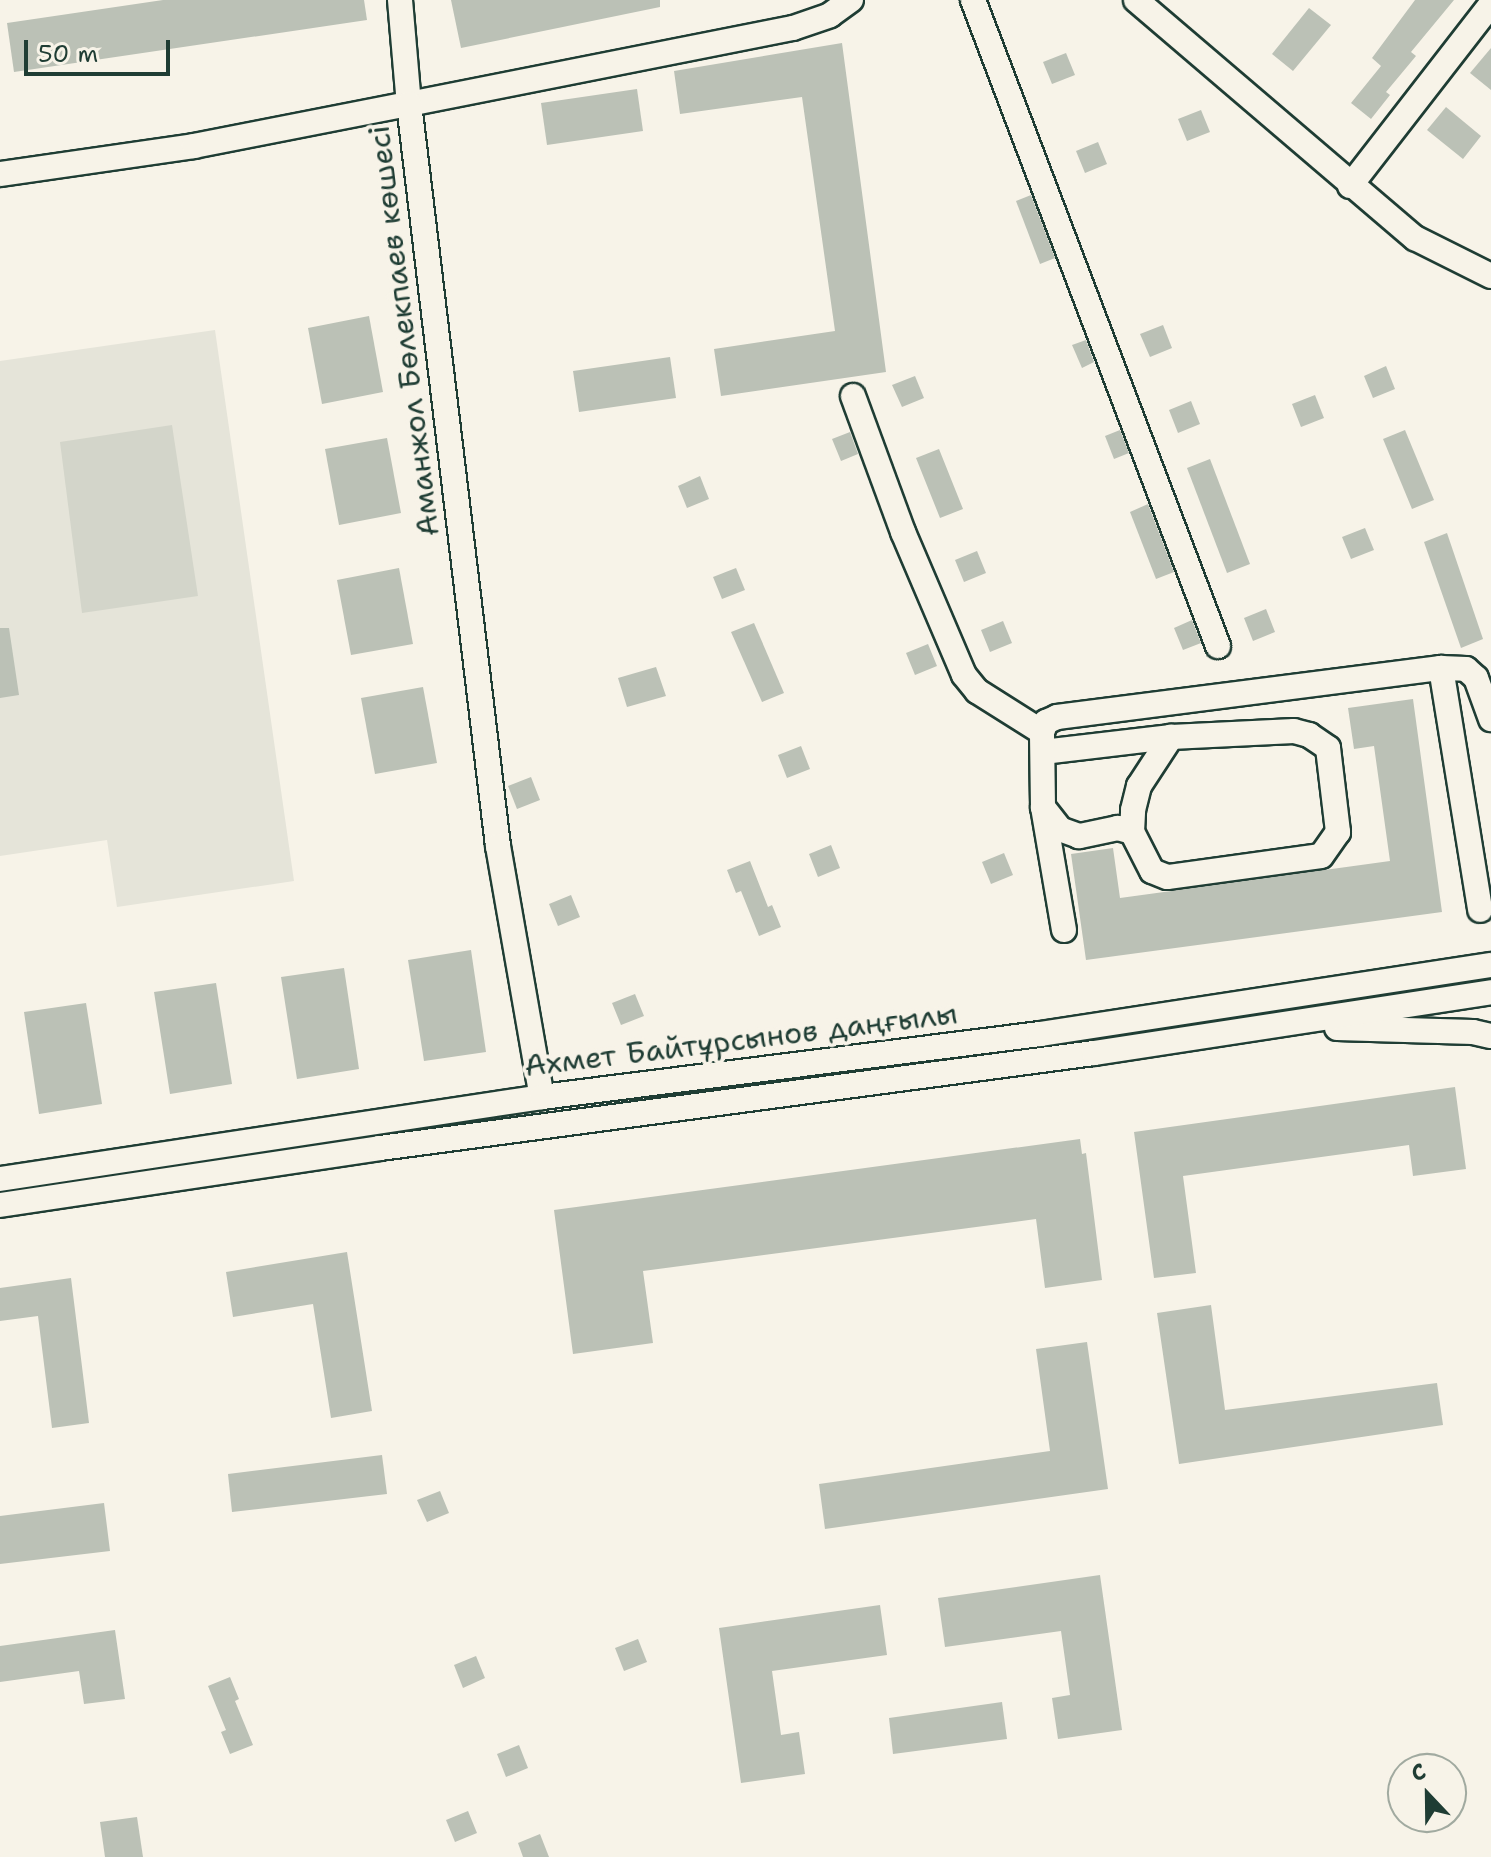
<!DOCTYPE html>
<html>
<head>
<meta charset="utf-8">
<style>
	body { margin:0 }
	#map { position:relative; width:1491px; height:1857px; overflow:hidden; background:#f7f3e8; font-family:"Shantell Sans",sans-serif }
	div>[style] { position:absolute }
	.built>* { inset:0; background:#e5e4d9 }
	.green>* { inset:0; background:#d3d5ca }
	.building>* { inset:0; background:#bbc1b6 }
	.roads { filter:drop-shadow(2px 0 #1f3d34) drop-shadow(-2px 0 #1f3d34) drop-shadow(0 2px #1f3d34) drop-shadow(0 -2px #1f3d34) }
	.minor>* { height:24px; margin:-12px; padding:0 12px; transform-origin:12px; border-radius:12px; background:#f7f3e8 }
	span { translate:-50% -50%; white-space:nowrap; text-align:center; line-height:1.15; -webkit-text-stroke:8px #f7f3e8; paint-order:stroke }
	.street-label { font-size:30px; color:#1f3d34 }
	.north { position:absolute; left:1387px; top:1753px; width:80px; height:80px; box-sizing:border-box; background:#f7f3e8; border:2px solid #a1aaa0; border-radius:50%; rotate:338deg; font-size:22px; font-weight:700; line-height:32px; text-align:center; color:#1f3d34 }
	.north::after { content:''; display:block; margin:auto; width:28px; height:36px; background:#1f3d34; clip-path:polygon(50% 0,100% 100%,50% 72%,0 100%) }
	.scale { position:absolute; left:24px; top:40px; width:146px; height:36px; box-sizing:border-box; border:4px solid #1f3d34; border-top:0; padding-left:10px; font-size:24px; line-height:28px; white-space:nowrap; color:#1f3d34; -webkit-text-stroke:6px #f7f3e8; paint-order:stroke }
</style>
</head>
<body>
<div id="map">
	<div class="built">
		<i style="clip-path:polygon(215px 330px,294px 881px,117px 907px,107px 840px,0 856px,0 361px)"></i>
	</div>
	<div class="green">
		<i style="clip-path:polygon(172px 425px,198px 596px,82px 613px,60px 442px)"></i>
	</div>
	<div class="building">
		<i style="clip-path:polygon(163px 0,364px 0,367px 20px,14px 72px,7px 23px)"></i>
		<i style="clip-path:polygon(451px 0,660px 0,660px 7px,461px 48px)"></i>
		<i style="clip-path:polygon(1415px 0,1454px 0,1411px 52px,1416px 56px,1386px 92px,1390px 95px,1371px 119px,1351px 103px,1381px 66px,1372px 58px)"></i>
		<i style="clip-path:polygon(1309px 8px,1331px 25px,1293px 71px,1272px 54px)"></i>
		<i style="clip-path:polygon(842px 43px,886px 372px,721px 396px,714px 349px,835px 331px,802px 97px,680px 114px,674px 71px)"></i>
		<i style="clip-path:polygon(1491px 48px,1491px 90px,1470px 73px)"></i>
		<i style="clip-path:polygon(1066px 53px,1075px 75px,1052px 84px,1043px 62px)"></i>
		<i style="clip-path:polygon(637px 89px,643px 131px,547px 145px,541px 103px)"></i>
		<i style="clip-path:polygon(1446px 107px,1481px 136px,1463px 159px,1427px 130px)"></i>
		<i style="clip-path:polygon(1201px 110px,1210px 132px,1187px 141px,1178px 119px)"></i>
		<i style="clip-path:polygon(1098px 142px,1107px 164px,1085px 173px,1076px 151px)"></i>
		<i style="clip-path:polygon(1031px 195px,1055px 258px,1040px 264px,1016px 201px)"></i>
		<i style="clip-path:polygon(369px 316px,383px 392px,322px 404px,308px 328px)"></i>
		<i style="clip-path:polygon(1163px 325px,1172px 348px,1150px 357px,1140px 334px)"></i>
		<i style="clip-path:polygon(1086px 340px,1094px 362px,1082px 368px,1072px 345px)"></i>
		<i style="clip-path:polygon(670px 357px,676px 398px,579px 412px,573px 371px)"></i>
		<i style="clip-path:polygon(1386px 366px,1395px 389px,1373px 398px,1364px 376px)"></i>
		<i style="clip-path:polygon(915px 376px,924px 398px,902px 407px,892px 385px)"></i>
		<i style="clip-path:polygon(1315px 395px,1324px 418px,1301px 427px,1292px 404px)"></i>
		<i style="clip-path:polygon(1191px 401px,1200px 424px,1178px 433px,1169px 410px)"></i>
		<i style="clip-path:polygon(1120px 430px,1129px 453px,1114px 459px,1105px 436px)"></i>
		<i style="clip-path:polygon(1405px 430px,1434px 500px,1412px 509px,1383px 439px)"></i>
		<i style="clip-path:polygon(850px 432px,858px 454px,841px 461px,832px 439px)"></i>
		<i style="clip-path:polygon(387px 438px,401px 513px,339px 525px,325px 449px)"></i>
		<i style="clip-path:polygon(939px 449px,963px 509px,940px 518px,916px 458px)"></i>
		<i style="clip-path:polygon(1210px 459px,1250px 564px,1227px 573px,1187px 468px)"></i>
		<i style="clip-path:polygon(700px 476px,709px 499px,687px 508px,678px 486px)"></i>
		<i style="clip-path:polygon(1148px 504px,1174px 572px,1156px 579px,1130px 512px)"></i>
		<i style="clip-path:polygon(1365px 528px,1374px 550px,1351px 559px,1342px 537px)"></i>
		<i style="clip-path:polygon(1447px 533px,1483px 639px,1461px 648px,1424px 542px)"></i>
		<i style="clip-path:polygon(977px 551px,986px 573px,964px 582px,955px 560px)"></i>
		<i style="clip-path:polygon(399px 568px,413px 644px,351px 655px,337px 580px)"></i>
		<i style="clip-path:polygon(736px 568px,745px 590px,722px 599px,713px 577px)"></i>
		<i style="clip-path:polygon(1266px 609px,1275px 632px,1253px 641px,1244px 618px)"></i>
		<i style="clip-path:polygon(1192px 620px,1201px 643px,1183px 650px,1174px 628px)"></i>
		<i style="clip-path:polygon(1003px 621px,1012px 643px,990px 652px,981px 630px)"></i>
		<i style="clip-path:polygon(754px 623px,784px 693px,762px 702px,731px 632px)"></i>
		<i style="clip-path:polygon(0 628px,9px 628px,19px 695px,0 698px)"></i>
		<i style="clip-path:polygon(928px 644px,937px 666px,915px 675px,906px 653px)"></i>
		<i style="clip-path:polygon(656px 667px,666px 696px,627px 707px,618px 678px)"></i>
		<i style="clip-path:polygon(423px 687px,437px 763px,375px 774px,361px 698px)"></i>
		<i style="clip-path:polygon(1413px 699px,1442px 912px,1086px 960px,1071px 854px,1113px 848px,1120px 898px,1390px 861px,1374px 746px,1354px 749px,1348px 708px)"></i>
		<i style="clip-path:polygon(801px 746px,810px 769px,787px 778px,778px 755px)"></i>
		<i style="clip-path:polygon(531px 777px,540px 800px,517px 809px,508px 786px)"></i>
		<i style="clip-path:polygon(831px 845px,840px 868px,818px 877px,809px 854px)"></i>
		<i style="clip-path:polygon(1004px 853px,1013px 875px,991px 884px,982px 862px)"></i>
		<i style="clip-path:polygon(750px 861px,768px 907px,772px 905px,781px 927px,759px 936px,741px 891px,736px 893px,727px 870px)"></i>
		<i style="clip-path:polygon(571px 895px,580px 917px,558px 926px,549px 904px)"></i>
		<i style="clip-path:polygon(471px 950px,486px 1052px,424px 1061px,408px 960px)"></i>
		<i style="clip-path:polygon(344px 968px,359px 1069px,297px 1079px,281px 977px)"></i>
		<i style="clip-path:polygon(216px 983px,232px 1084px,170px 1094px,154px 992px)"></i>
		<i style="clip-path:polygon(635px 994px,644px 1016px,621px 1025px,612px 1003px)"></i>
		<i style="clip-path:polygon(86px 1003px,102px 1104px,39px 1114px,24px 1012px)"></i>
		<i style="clip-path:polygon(1455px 1087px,1466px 1169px,1413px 1176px,1409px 1145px,1183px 1176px,1196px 1273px,1154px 1278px,1134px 1132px)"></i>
		<i style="clip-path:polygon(1080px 1139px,1082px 1154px,1086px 1153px,1102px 1280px,1045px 1288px,1036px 1219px,643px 1271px,653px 1343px,573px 1354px,554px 1210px)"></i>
		<i style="clip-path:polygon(347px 1252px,372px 1411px,331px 1418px,313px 1304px,233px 1317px,226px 1272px)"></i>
		<i style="clip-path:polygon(71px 1278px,89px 1423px,52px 1428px,38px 1316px,0 1321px,0 1288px)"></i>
		<i style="clip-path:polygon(1211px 1305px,1225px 1410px,1437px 1383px,1443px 1425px,1179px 1464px,1157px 1313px)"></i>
		<i style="clip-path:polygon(1087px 1342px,1108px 1489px,825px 1529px,819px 1484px,1050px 1451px,1036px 1349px)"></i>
		<i style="clip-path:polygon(382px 1455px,387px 1494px,232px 1512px,228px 1474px)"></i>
		<i style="clip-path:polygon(440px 1491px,449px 1513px,427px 1522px,417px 1500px)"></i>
		<i style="clip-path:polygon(104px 1503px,110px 1551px,0 1564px,0 1516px)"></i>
		<i style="clip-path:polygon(1100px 1575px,1122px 1730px,1058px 1739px,1052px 1698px,1070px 1695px,1061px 1631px,945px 1647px,938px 1598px)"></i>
		<i style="clip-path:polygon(880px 1605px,887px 1655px,772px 1671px,781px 1735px,799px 1732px,805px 1774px,741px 1783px,719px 1628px)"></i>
		<i style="clip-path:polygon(115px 1630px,125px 1699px,84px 1704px,79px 1671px,0 1682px,0 1646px)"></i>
		<i style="clip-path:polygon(638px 1639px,647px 1662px,624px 1671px,615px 1648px)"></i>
		<i style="clip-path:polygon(476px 1656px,485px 1678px,463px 1688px,454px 1665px)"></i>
		<i style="clip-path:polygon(230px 1677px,239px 1699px,235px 1701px,253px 1745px,230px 1754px,221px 1732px,226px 1730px,208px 1686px)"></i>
		<i style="clip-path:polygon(1002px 1702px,1007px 1739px,893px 1754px,889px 1718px)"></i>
		<i style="clip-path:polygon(519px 1745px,528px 1768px,506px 1777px,497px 1754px)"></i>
		<i style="clip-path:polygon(468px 1811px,477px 1833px,455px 1842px,446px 1820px)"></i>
		<i style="clip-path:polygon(137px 1817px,143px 1857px,105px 1857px,100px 1822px)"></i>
		<i style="clip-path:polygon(540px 1834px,549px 1857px,523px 1857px,518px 1843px)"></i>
	</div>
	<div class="roads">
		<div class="minor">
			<i style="left:400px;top:0;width:104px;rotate:85.1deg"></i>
			<i style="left:409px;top:104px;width:391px;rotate:-11.2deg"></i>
			<i style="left:793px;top:28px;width:39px;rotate:-19deg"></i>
			<i style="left:830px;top:15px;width:26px;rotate:-36deg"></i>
			<i style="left:973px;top:0;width:691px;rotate:69.23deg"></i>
			<i style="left:1136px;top:0;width:367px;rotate:40.5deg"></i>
			<i style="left:1415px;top:238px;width:85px;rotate:26.6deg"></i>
			<i style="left:0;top:174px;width:196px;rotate:-8.2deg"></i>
			<i style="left:194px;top:146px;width:219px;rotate:-11.1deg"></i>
			<i style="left:409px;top:104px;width:747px;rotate:83.16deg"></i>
			<i style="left:498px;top:846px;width:255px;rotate:80.1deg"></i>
			<i style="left:1350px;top:186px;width:230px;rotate:-52.2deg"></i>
			<i style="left:853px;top:396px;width:145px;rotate:69.8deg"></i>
			<i style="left:903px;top:532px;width:155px;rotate:66.9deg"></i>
			<i style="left:964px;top:675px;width:21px;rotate:51deg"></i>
			<i style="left:977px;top:691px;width:77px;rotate:32.2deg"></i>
			<i style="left:1441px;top:668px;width:245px;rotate:80.8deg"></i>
			<i style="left:1043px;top:752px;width:129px;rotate:-6.7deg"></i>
			<i style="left:1171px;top:737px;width:123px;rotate:-2.8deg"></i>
			<i style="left:1294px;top:731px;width:16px;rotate:15deg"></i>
			<i style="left:1309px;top:735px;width:23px;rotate:34deg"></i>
			<i style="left:1328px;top:748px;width:85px;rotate:83.2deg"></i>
			<i style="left:1338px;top:832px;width:29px;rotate:125deg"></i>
			<i style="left:1321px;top:856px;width:155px;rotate:172.2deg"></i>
			<i style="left:1167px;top:877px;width:16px;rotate:-158deg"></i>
			<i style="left:1152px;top:871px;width:44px;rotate:-117.1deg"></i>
			<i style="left:1132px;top:832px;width:15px;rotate:-164deg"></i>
			<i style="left:1118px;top:828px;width:40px;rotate:168deg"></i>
			<i style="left:1079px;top:836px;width:20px;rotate:-160deg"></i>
			<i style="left:1060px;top:829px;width:28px;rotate:-128deg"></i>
			<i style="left:1132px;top:832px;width:22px;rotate:-87deg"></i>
			<i style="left:1133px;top:810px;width:25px;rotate:-76deg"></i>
			<i style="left:1139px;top:786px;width:59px;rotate:-56.9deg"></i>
			<i style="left:1064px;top:930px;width:125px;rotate:-99.7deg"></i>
			<i style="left:1043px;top:807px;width:75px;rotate:-90.8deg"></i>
			<i style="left:1042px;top:732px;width:11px;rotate:-68deg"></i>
			<i style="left:1046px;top:722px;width:12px;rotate:-24deg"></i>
			<i style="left:1057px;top:717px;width:387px;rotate:-7.3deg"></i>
			<i style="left:1441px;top:668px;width:25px;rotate:2deg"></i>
			<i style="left:1466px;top:669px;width:13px;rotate:42deg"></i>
			<i style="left:1476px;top:678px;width:44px;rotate:69.9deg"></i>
			<i style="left:1337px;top:1028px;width:136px;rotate:1.7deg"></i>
			<i style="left:1473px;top:1032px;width:18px;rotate:13deg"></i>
			<i style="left:0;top:1179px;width:548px;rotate:-8.6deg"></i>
			<i style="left:542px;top:1097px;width:502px;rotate:-7.21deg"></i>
			<i style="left:1040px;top:1034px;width:456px;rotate:-8.7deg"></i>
			<i style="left:0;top:1205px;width:384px;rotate:-8.5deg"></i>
			<i style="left:380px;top:1148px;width:720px;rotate:-7.58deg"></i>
			<i style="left:1094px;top:1053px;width:402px;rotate:-8.7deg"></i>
		</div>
	</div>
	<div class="street-label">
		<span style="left:404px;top:331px;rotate:-97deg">Аманжол Бөлекпаев көшесі</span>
		<span style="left:741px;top:1040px;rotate:-7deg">Ахмет Байтұрсынов даңғылы</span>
	</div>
	<div class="north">С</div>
	<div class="scale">50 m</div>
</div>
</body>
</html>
